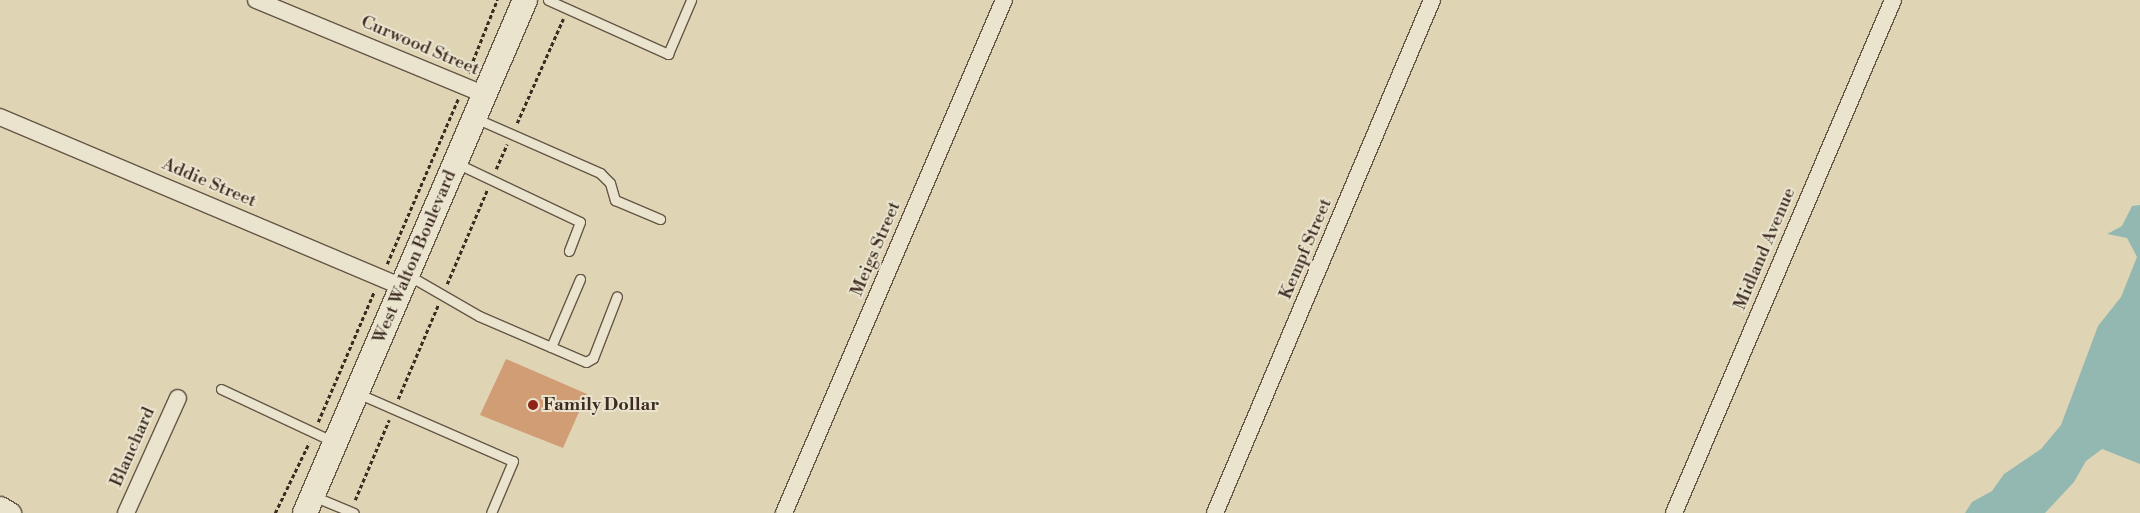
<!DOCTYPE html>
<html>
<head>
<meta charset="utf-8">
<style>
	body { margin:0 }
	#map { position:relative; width:2140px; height:513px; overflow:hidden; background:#dfd5b5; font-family:"Libre Bodoni",serif }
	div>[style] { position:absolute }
	.water>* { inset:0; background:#93b8b1 }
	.building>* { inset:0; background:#d09d74 }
	.path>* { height:2.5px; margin-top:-1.25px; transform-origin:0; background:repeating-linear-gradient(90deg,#3d2b21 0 4px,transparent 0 6.5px) }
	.roads { filter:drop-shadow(1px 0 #665646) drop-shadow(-1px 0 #665646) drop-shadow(0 1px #665646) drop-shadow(0 -1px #665646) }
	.service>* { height:9px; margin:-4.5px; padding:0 4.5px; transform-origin:4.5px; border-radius:4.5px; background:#eae4cf }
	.minor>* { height:16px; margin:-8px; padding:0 8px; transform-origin:8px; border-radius:8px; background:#eae4cf }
	.tertiary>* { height:21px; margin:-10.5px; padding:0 10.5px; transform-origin:10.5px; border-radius:10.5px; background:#eae4cf }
	.secondary>* { height:24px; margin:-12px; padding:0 12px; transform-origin:12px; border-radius:12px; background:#eae4cf }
	.dots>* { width:14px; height:14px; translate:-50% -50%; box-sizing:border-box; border:2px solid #eae4cf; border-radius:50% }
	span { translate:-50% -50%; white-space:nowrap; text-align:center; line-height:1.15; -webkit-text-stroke:4px #eae4cf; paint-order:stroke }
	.street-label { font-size:18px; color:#3d2b21 }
	.poi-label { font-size:18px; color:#3d2b21; font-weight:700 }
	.left { translate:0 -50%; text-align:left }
</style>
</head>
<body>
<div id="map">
	<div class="water">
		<i style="clip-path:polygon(2140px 205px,2140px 464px,2102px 449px,2086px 461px,2074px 482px,2045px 513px,1965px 513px,1972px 502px,1992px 491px,2004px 474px,2041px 449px,2061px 425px,2098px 326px,2121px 297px,2137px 257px,2127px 238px,2107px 234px,2122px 226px,2132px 206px)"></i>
	</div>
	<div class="building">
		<i style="clip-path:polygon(506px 359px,587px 394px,563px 448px,480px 415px)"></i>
	</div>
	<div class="path">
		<i style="left:468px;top:73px;width:79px;rotate:-68.3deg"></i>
		<i style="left:517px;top:123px;width:114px;rotate:-66.1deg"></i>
		<i style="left:496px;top:169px;width:27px;rotate:-66deg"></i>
		<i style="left:387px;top:264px;width:180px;rotate:-66.7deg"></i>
		<i style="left:447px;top:284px;width:102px;rotate:-66.9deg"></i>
		<i style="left:398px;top:399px;width:102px;rotate:-66.9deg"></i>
		<i style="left:318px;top:422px;width:142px;rotate:-66.7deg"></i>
		<i style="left:355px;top:500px;width:87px;rotate:-67deg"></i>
		<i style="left:275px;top:513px;width:78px;rotate:-64.1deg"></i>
	</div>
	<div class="roads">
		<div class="service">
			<i style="left:548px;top:0;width:132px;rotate:24.2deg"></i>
			<i style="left:668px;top:54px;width:59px;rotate:-66.9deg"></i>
			<i style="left:475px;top:118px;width:137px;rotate:23.7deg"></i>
			<i style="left:600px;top:173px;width:14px;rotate:45deg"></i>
			<i style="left:610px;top:183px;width:18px;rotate:74deg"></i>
			<i style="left:615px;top:200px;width:49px;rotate:22.9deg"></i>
			<i style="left:456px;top:163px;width:137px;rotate:25.4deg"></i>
			<i style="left:580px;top:222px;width:31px;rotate:111deg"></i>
			<i style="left:408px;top:275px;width:82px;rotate:30deg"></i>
			<i style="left:479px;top:316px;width:116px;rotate:23.3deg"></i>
			<i style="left:586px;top:362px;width:8px;rotate:-30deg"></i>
			<i style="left:593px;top:358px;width:66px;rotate:-68.8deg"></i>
			<i style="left:551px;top:347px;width:74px;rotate:-66.9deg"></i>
			<i style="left:221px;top:389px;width:125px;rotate:25.1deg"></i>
			<i style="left:357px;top:393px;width:170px;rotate:23.6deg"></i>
			<i style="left:513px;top:461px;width:56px;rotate:112.9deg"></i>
			<i style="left:313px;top:496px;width:44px;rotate:22.5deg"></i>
		</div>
		<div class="minor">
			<i style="left:256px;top:0;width:248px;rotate:22.5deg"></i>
			<i style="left:0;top:117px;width:436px;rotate:22.9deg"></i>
			<i style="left:126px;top:513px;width:126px;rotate:-65.7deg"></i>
			<i style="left:784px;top:513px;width:558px;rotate:-66.79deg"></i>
			<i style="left:1215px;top:513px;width:557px;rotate:-67.07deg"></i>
			<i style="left:1674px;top:513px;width:558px;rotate:-66.88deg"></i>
		</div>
		<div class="tertiary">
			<i style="left:0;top:507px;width:12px;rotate:31deg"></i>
		</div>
		<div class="secondary">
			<i style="left:305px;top:513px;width:558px;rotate:-66.79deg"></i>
		</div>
	</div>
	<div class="dots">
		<i style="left:533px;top:405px;background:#8f2418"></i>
	</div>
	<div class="street-label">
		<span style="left:420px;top:46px;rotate:23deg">Curwood Street</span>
		<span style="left:209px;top:183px;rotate:23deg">Addie Street</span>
		<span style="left:876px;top:249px;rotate:-67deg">Meigs Street</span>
		<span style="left:1306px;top:249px;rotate:-67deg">Kempf Street</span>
		<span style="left:1765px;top:249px;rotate:-67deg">Midland Avenue</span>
		<span style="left:415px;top:257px;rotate:-67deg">West Walton Boulevard</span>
		<span style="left:133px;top:447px;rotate:-66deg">Blanchard</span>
	</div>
	<div class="poi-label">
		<span class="left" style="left:543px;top:405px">Family Dollar</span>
	</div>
</div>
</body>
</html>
